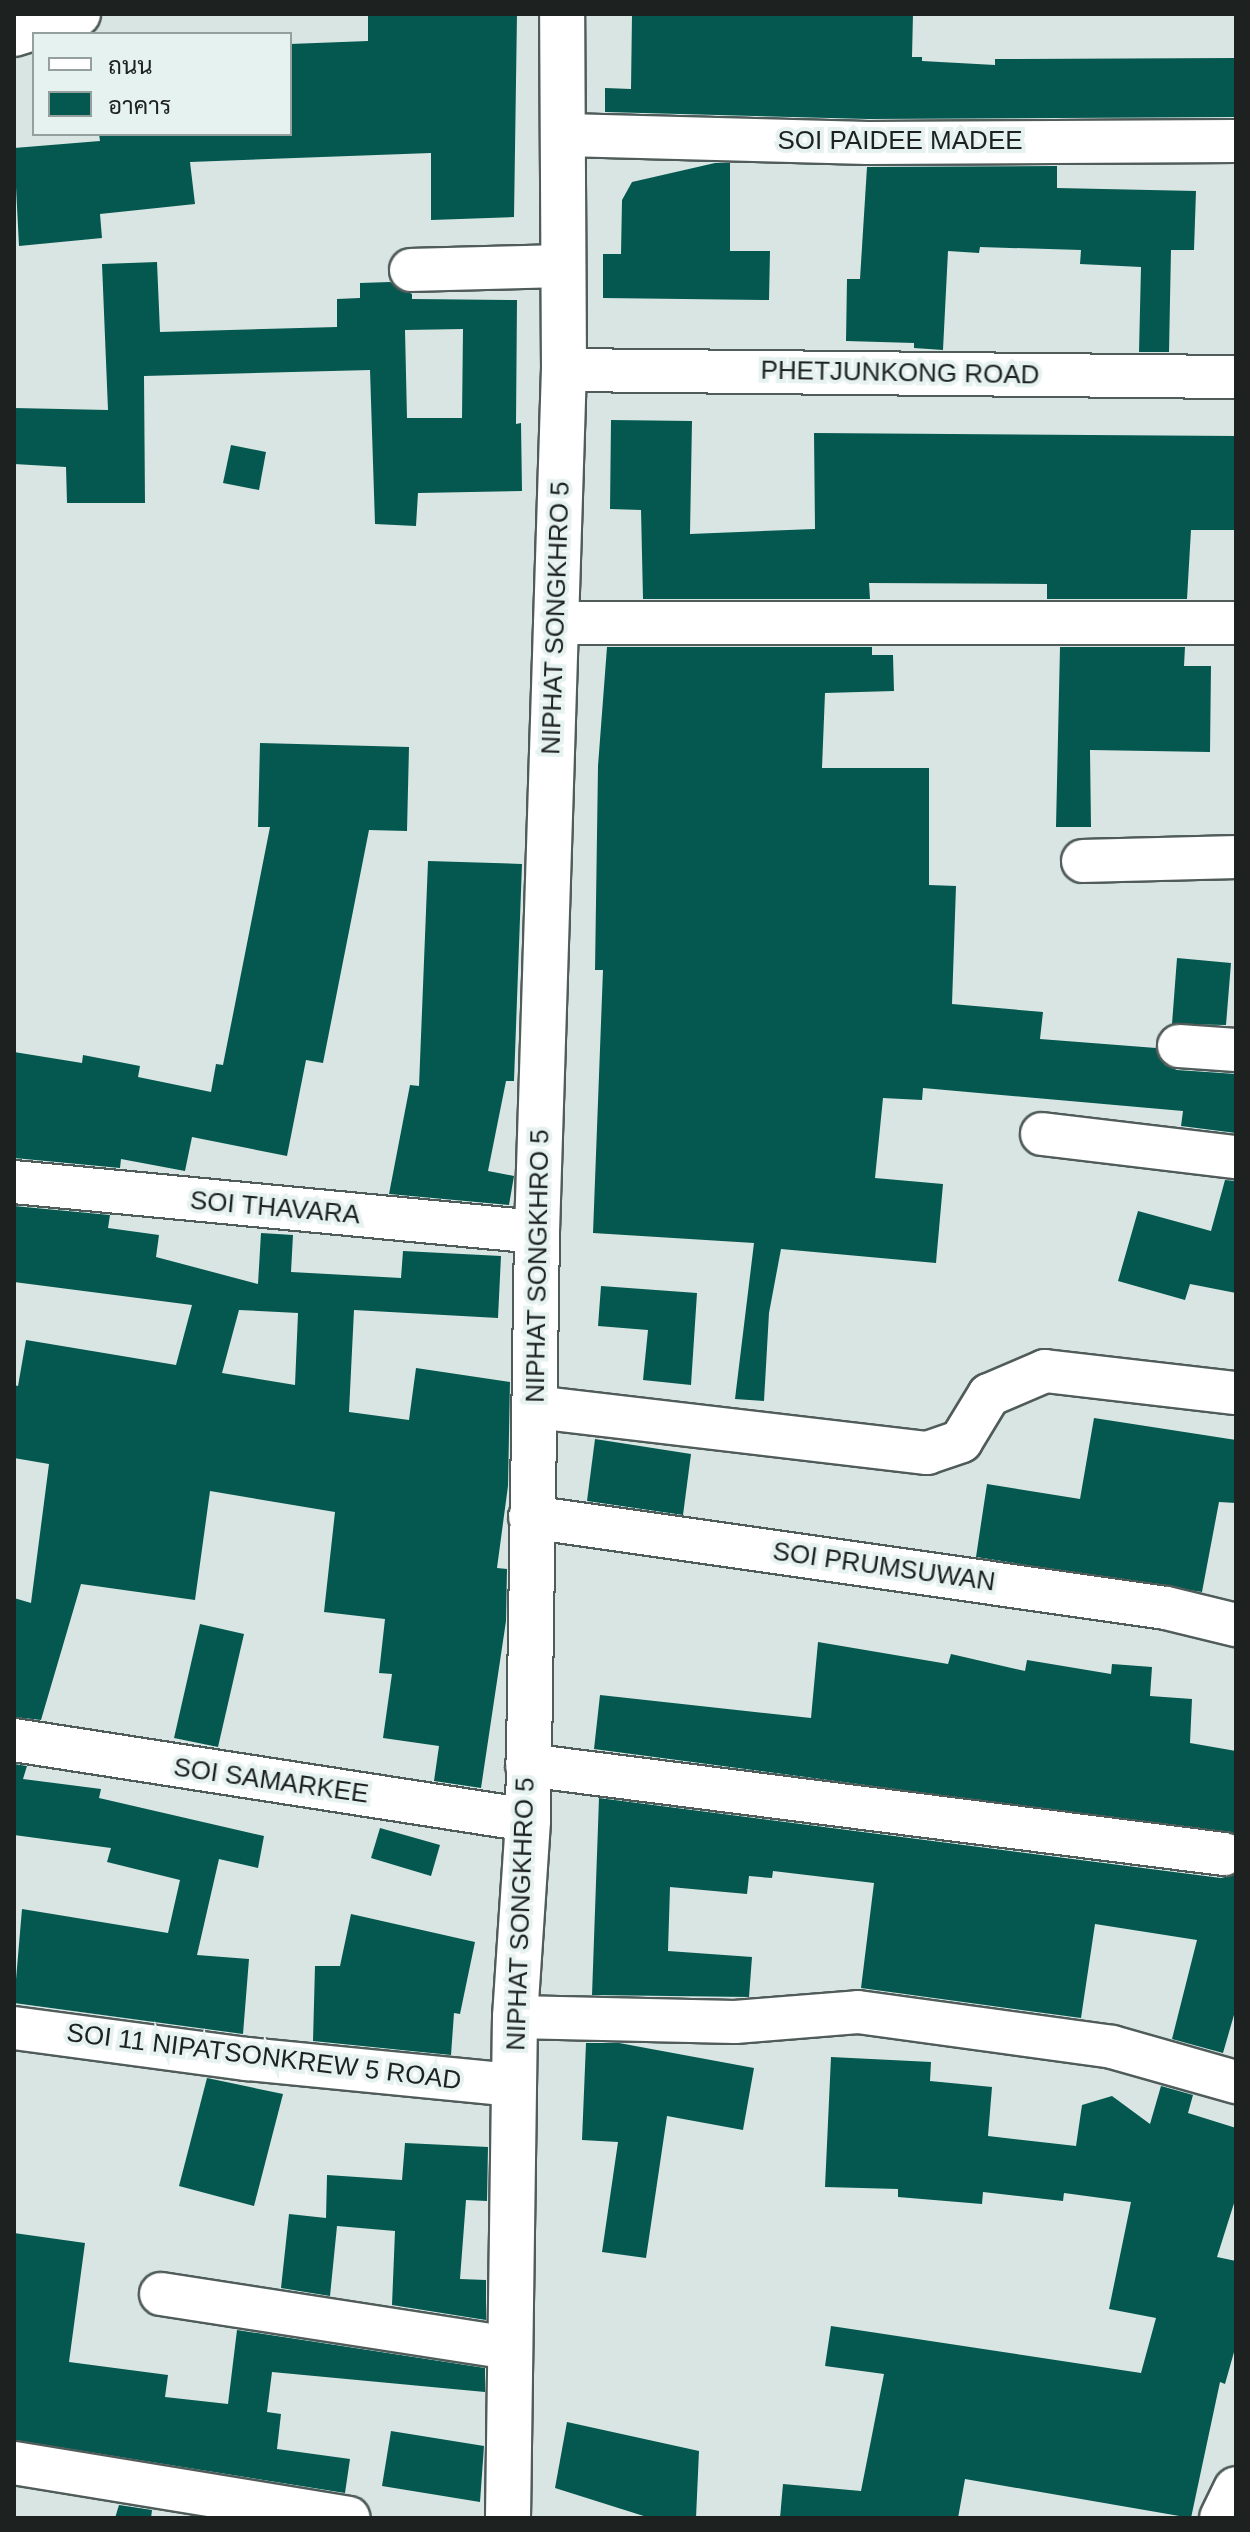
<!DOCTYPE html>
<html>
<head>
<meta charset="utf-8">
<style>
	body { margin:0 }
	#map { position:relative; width:1250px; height:2532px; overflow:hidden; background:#d8e5e3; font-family:Helvetica,Sarabun,sans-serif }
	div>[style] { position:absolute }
	.building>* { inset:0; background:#05584f }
	.roads { filter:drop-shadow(2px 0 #505c5a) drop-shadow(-2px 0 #505c5a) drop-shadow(0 2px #505c5a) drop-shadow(0 -2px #505c5a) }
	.minor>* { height:42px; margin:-21px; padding:0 21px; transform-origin:21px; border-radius:21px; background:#fff }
	.tertiary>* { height:44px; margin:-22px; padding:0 22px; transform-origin:22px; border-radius:22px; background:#fff }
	span { translate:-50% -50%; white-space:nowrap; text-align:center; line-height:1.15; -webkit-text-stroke:8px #e5f2f0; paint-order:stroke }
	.street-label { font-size:26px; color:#1d2221 }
	.frame { position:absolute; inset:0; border:16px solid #1d2221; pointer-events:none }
	.legend { position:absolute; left:32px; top:32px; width:260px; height:104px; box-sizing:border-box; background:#e5f2f0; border:2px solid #959f9d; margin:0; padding:10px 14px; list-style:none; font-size:24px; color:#1d2221 }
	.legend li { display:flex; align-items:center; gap:16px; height:40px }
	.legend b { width:40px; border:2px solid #959f9d }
</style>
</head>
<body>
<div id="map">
	<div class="building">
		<i style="clip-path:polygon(368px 14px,517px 14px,514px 217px,431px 220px,431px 153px,190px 162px,195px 204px,100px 214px,102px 238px,19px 246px,14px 148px,100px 141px,99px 134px,290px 134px,290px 44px,368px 41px)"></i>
		<i style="clip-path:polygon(632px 14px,913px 14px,912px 57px,922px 57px,922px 61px,995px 65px,995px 59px,1236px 58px,1236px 117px,868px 119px,605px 112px,605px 88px,631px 89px)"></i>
		<i style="clip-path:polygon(715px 163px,730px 163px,730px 251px,770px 251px,769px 300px,603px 298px,603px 254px,621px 254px,622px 200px,632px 182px)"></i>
		<i style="clip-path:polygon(1057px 166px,1057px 188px,1196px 191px,1194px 250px,1171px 250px,1169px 352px,1139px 352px,1141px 267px,1080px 264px,1081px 250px,980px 247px,979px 253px,948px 251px,943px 350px,914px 348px,914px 343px,846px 341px,847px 279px,860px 279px,867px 167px)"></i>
		<i style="clip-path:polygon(evenodd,157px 262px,160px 332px,337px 327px,337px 299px,360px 298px,360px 283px,390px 282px,412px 294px,412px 299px,517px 300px,516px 424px,521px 423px,522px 491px,418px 493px,416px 526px,375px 524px,370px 370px,144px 376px,145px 503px,67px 503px,66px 467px,14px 464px,14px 408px,108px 410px,102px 264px,157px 262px,463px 329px,462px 418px,407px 418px,405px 330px,463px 329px)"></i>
		<i style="clip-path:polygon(611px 420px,692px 421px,690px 534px,815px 529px,814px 433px,1236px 436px,1236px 530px,1191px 530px,1187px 599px,1047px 599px,1047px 584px,869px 583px,870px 599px,643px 599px,641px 510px,610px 509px)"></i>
		<i style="clip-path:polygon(231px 445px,266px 452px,259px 490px,223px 483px)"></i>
		<i style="clip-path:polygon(607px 647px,872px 647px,872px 655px,893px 655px,894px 691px,825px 693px,822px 768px,929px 768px,929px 885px,956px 886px,952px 1004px,1043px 1012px,1040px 1039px,1156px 1048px,1165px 1065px,1177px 1070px,1236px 1074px,1236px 1133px,1181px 1126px,1183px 1111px,923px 1088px,922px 1100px,883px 1098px,875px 1178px,943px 1184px,936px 1263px,781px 1249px,769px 1313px,764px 1401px,735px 1399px,754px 1243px,593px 1233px,603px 970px,595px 970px,598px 766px)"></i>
		<i style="clip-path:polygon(1060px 647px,1185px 647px,1184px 666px,1211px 666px,1210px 752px,1090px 750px,1091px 827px,1056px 827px)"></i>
		<i style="clip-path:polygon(260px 743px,409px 747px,407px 831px,369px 830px,323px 1063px,306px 1060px,287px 1156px,192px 1137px,185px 1171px,121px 1159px,120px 1168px,14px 1158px,14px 1052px,82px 1063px,83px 1055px,140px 1066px,138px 1077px,211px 1092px,216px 1064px,223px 1065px,270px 827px,258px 827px)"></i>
		<i style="clip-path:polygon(428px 861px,522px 864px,514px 1081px,506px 1081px,488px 1171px,514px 1176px,509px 1205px,389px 1194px,410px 1085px,419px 1086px)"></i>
		<i style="clip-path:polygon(1177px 958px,1231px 963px,1226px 1025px,1172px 1024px)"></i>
		<i style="clip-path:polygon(1225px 1180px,1236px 1181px,1236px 1293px,1190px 1284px,1185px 1300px,1118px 1281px,1138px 1211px,1211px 1231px)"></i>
		<i style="clip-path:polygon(evenodd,14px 1206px,110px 1215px,108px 1228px,159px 1235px,156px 1257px,258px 1284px,261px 1233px,293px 1235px,291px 1272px,401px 1278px,403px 1251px,501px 1256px,498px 1318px,354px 1310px,349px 1412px,409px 1420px,416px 1368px,510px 1382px,508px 1486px,497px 1568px,507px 1569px,506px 1621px,481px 1788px,434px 1781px,439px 1746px,383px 1738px,392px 1674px,379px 1673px,385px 1619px,324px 1612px,335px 1512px,210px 1491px,195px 1600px,81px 1584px,41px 1720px,14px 1717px,14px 1598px,31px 1603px,49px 1464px,14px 1458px,14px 1385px,18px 1386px,26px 1340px,176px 1365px,192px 1305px,14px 1282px,14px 1206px,239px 1310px,298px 1313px,295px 1385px,222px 1373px,239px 1310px)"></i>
		<i style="clip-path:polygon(601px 1286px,697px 1293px,691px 1385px,643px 1380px,648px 1330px,598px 1326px)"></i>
		<i style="clip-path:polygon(1094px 1418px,1236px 1440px,1236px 1503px,1219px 1502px,1202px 1592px,976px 1557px,987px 1484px,1080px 1499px)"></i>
		<i style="clip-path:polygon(595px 1439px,691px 1454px,683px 1515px,587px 1501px)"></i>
		<i style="clip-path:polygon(200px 1624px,244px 1634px,218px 1747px,174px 1738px)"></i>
		<i style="clip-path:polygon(818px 1642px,948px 1664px,951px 1654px,1025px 1671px,1027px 1660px,1111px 1674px,1112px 1664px,1152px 1667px,1150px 1696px,1192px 1699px,1190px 1743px,1236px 1751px,1236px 1834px,594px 1749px,600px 1695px,811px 1718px)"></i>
		<i style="clip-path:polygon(14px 1764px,27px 1766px,23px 1779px,101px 1789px,99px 1798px,264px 1836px,258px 1868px,219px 1859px,197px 1955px,249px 1959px,243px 2034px,14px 2003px,22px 1909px,168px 1933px,180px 1880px,107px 1862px,111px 1848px,14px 1835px)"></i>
		<i style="clip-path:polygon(599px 1798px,1221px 1878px,1236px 1874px,1236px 2008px,1223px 2053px,1172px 2039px,1197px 1940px,1095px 1924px,1081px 2018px,861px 1988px,874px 1883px,773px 1871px,772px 1878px,749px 1876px,747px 1894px,670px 1887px,668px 1951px,752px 1957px,749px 1997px,592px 1995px)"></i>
		<i style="clip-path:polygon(380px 1828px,440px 1845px,431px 1876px,371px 1858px)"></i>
		<i style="clip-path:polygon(351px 1914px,475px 1942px,460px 2014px,454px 2013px,451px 2055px,313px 2041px,315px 1966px,340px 1966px)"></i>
		<i style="clip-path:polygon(586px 2043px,619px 2043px,754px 2068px,743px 2130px,667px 2116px,646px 2258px,602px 2252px,618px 2142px,582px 2140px)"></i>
		<i style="clip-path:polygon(831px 2057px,931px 2062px,930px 2081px,992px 2087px,988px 2136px,1076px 2146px,1082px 2105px,1112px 2096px,1150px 2124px,1161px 2086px,1193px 2095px,1188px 2113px,1236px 2128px,1236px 2197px,1217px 2257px,1236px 2261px,1236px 2345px,1225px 2384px,1220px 2382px,1191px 2518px,965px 2479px,958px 2518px,780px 2518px,783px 2484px,861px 2491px,884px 2374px,825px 2366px,831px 2326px,1141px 2373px,1156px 2318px,1109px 2309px,1131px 2202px,1064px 2193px,1063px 2201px,983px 2192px,982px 2204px,898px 2197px,898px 2189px,825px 2187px)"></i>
		<i style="clip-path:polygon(207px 2078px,283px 2094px,254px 2206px,179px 2186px)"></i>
		<i style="clip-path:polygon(405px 2143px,488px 2147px,487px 2201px,466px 2200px,460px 2279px,486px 2280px,486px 2320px,392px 2305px,395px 2231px,337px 2226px,330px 2296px,281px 2288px,289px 2214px,326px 2218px,327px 2175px,402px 2180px)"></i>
		<i style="clip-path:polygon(14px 2233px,85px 2243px,69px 2362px,168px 2375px,165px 2397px,228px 2404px,237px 2330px,485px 2368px,485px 2392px,272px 2372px,267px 2412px,281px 2414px,277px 2449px,350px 2459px,345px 2493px,14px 2440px)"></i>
		<i style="clip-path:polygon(567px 2422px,699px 2451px,696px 2518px,650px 2518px,555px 2488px)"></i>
		<i style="clip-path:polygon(391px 2431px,484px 2446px,480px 2502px,382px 2486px)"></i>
		<i style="clip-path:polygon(119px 2505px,152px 2510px,151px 2518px,115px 2518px)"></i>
	</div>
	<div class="roads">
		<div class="minor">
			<i style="left:565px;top:135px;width:303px;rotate:1.5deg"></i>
			<i style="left:868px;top:143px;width:368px;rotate:-0.3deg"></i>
			<i style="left:411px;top:270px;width:150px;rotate:-1.5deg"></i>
			<i style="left:564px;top:370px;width:672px;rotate:0.6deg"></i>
			<i style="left:555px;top:623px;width:681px"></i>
			<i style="left:1083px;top:861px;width:153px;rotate:-1.5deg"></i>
			<i style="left:1179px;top:1046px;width:57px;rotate:4deg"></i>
			<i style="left:1042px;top:1134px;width:195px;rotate:6.8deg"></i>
			<i style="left:14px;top:1182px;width:525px;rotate:5.46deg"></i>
			<i style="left:535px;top:1407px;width:395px;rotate:6.7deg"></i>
			<i style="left:927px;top:1453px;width:36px;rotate:-19deg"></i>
			<i style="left:961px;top:1441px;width:54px;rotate:-58.7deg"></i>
			<i style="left:989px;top:1395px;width:61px;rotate:-23.2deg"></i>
			<i style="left:1045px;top:1371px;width:192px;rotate:6.6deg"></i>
			<i style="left:530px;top:1517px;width:642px;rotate:8.14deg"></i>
			<i style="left:1166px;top:1608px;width:72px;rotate:13.7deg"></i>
			<i style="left:14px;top:1740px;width:520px;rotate:8.85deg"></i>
			<i style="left:527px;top:1765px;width:703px;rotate:7.28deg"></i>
			<i style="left:515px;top:2017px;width:220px;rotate:1.3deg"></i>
			<i style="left:735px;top:2022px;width:123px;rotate:-4.6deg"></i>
			<i style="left:858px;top:2012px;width:256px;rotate:7.8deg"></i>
			<i style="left:1112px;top:2047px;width:129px;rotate:15.8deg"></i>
			<i style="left:14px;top:2028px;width:235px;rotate:7.6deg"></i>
			<i style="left:247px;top:2059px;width:268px;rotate:5.6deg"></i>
			<i style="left:161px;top:2294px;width:353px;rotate:8.8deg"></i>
			<i style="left:14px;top:2463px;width:339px;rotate:9.3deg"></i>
		</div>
		<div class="tertiary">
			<i style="left:14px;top:34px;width:67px;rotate:-17.4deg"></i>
			<i style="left:508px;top:2518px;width:501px;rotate:-89.2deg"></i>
			<i style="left:515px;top:2017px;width:197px;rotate:-86.2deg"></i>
			<i style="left:528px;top:1820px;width:588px;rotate:-89.12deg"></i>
			<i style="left:537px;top:1232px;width:862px;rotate:-88.21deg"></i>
			<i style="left:564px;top:370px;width:356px;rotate:-90.3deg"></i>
			<i style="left:1222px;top:2518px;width:32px;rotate:-64deg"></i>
		</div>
	</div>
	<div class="street-label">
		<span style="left:900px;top:141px">SOI PAIDEE MADEE</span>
		<span style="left:900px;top:373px;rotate:1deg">PHETJUNKONG ROAD</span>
		<span style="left:556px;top:618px;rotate:-88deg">NIPHAT SONGKHRO 5</span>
		<span style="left:275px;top:1208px;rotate:5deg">SOI THAVARA</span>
		<span style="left:538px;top:1266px;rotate:-89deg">NIPHAT SONGKHRO 5</span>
		<span style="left:884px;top:1567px;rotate:8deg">SOI PRUMSUWAN</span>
		<span style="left:271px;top:1781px;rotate:8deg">SOI SAMARKEE</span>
		<span style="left:521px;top:1914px;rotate:-88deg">NIPHAT SONGKHRO 5</span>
		<span style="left:264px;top:2057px;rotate:7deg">SOI 11 NIPATSONKREW 5 ROAD</span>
	</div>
	<div class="frame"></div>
	<ul class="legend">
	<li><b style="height:10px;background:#fff"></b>ถนน</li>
	<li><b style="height:22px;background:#05584f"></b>อาคาร</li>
	</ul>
</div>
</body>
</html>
